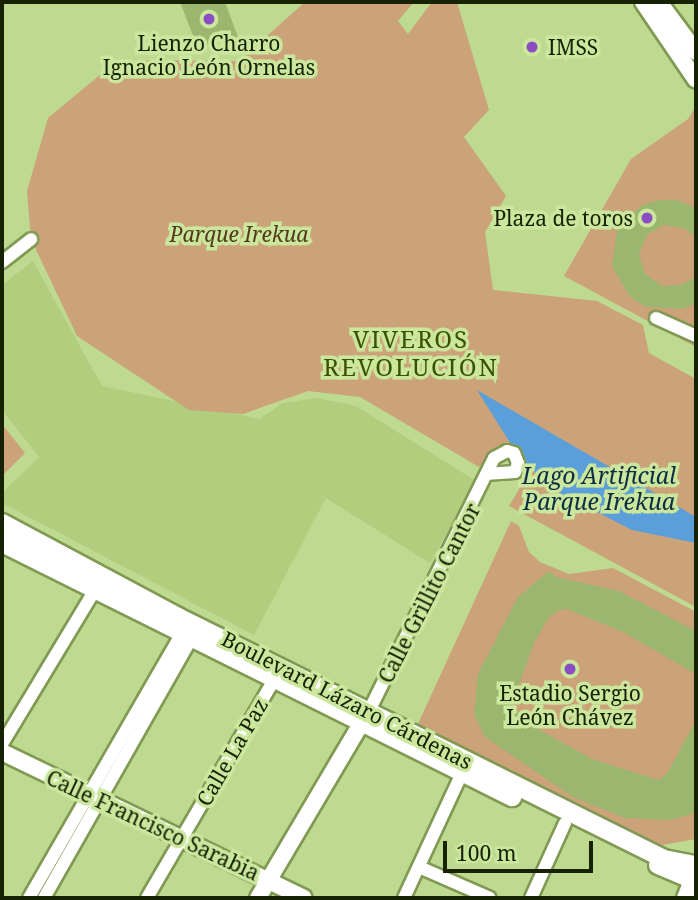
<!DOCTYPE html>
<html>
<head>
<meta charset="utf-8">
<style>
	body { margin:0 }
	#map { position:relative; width:698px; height:900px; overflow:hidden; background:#bdda90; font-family:"Noto Serif",serif }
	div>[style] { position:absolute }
	.built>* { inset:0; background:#b0ce7e }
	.green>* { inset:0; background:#cca279 }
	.water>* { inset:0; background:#5a9fd9 }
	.building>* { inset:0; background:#9bb66e }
	.roads { filter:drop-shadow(2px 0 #809a53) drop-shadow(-2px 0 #809a53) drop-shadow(0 2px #809a53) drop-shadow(0 -2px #809a53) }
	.street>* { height:12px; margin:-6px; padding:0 6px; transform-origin:6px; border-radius:6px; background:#fff }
	.secondary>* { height:16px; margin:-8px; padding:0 8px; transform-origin:8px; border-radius:8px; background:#fff }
	.primary>* { height:18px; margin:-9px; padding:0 9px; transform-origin:9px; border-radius:9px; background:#fff }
	.dots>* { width:19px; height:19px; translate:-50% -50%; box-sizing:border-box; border:4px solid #cae79d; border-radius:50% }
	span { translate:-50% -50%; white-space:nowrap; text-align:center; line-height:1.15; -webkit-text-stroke:7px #cae79d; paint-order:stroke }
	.poi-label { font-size:21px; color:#172104 }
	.left { translate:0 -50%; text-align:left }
	.right { translate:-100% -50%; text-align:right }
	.park-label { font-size:21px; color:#54391d; font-style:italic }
	.street-label { font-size:21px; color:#172104 }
	.water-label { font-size:23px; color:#0e2c44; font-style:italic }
	.quarter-label { font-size:24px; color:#3b5100; letter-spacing:2px }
	.frame { position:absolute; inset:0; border:4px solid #172104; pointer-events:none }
	.scale { position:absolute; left:443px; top:841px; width:150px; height:32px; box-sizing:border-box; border:4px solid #172104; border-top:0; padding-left:9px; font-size:21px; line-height:24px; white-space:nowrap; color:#172104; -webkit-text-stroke:5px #cae79d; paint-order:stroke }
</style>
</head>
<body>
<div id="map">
	<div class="built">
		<i style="clip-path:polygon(33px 261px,102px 386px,259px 419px,283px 403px,317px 398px,356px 406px,476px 481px,430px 563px,326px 498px,254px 635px,2px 503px,2px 493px,39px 457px,2px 410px,2px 285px)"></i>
	</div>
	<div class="green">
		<i style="clip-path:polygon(305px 2px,414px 2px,398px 21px,408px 34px,432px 2px,457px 2px,489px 110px,464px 137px,506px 196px,485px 232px,493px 290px,597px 301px,643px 325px,649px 353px,696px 379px,696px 607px,509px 506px,524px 481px,521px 461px,510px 447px,497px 448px,479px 467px,360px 397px,308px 391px,243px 414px,189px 410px,77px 336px,31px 239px,27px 191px,48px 118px,101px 74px,148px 60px,239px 61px)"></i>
		<i style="clip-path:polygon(696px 106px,696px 347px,564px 276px,631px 159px,688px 119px)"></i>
		<i style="clip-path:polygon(2px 424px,25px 453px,2px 476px)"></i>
		<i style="clip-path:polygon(511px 521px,519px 526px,529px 552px,540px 562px,569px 574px,613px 568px,696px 612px,696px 839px,657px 846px,417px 726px)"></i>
	</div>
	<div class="water">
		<i style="clip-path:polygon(477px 390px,696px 517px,696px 543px,632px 530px,554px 490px,519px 457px)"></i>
	</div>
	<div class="building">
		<i style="clip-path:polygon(180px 2px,225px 2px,238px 37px,198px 48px)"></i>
		<i style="clip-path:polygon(659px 200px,677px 200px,696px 208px,696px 237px,684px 228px,664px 225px,647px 235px,639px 254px,645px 274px,662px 286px,682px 285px,696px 276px,696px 303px,683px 309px,646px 307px,630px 297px,612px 266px,617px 231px,642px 205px)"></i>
		<i style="clip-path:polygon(549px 571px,556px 577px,619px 591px,696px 631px,696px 674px,623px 632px,567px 609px,559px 610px,548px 618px,534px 643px,511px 706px,541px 731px,592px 759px,659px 780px,668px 772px,696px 720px,696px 810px,692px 814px,671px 820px,625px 818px,573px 797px,485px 737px,474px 714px,478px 674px,518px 597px)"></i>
	</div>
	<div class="roads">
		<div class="street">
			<i style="left:2px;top:262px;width:37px;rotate:-38deg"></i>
			<i style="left:656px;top:318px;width:44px;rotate:24.2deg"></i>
			<i style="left:369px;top:711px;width:282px;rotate:-63.7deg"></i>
			<i style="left:494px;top:458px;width:15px;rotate:-28deg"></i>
			<i style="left:507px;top:451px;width:7px;rotate:16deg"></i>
			<i style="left:514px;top:453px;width:11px;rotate:68deg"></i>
			<i style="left:518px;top:463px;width:9px;rotate:108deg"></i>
			<i style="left:515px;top:472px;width:26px;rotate:176deg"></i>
			<i style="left:2px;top:744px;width:180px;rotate:-58.9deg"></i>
			<i style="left:419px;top:867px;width:77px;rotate:23.6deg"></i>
			<i style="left:29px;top:898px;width:304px;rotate:-60deg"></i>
			<i style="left:44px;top:898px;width:298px;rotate:-60.4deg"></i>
			<i style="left:147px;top:898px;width:255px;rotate:-59.8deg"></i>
			<i style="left:404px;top:898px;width:138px;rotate:-65.1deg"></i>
			<i style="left:531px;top:898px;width:82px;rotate:-65.6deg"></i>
		</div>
		<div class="secondary">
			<i style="left:643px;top:2px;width:94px;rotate:55.8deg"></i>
			<i style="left:659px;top:2px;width:62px;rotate:53.5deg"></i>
			<i style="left:2px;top:752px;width:335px;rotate:25.8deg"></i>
			<i style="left:258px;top:898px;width:214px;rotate:-59.4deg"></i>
			<i style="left:685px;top:898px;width:18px;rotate:-68deg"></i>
		</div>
		<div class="primary">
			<i style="left:2px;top:523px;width:200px;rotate:28.1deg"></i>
			<i style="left:178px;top:617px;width:543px;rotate:26.47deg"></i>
			<i style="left:664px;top:859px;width:33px;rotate:11deg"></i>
			<i style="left:2px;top:543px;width:570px;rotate:26.48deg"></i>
			<i style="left:658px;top:865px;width:41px;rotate:22.8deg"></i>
		</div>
	</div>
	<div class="dots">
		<i style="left:209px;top:19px;background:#8c4dc3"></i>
		<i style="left:532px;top:47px;background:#8c4dc3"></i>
		<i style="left:647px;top:218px;background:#8c4dc3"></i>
		<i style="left:570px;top:669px;background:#8c4dc3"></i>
	</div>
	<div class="poi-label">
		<span style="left:209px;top:55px">Lienzo Charro<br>Ignacio León Ornelas</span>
		<span class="left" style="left:548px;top:47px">IMSS</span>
		<span class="right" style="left:633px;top:218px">Plaza de toros</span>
		<span style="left:570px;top:705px">Estadio Sergio<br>León Chávez</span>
	</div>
	<div class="park-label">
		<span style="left:239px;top:234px">Parque Irekua</span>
	</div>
	<div class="street-label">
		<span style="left:429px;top:593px;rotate:-63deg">Calle Grillito Cantor</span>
		<span style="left:347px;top:700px;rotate:27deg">Boulevard Lázaro Cárdenas</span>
		<span style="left:232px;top:752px;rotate:-60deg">Calle La Paz</span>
		<span style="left:153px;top:825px;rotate:25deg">Calle Francisco Sarabia</span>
	</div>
	<div class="water-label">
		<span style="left:599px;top:488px">Lago Artificial<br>Parque Irekua</span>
	</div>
	<div class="quarter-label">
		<span style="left:411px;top:353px">VIVEROS<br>REVOLUCIÓN</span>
	</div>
	<div class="frame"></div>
	<div class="scale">100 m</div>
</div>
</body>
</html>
